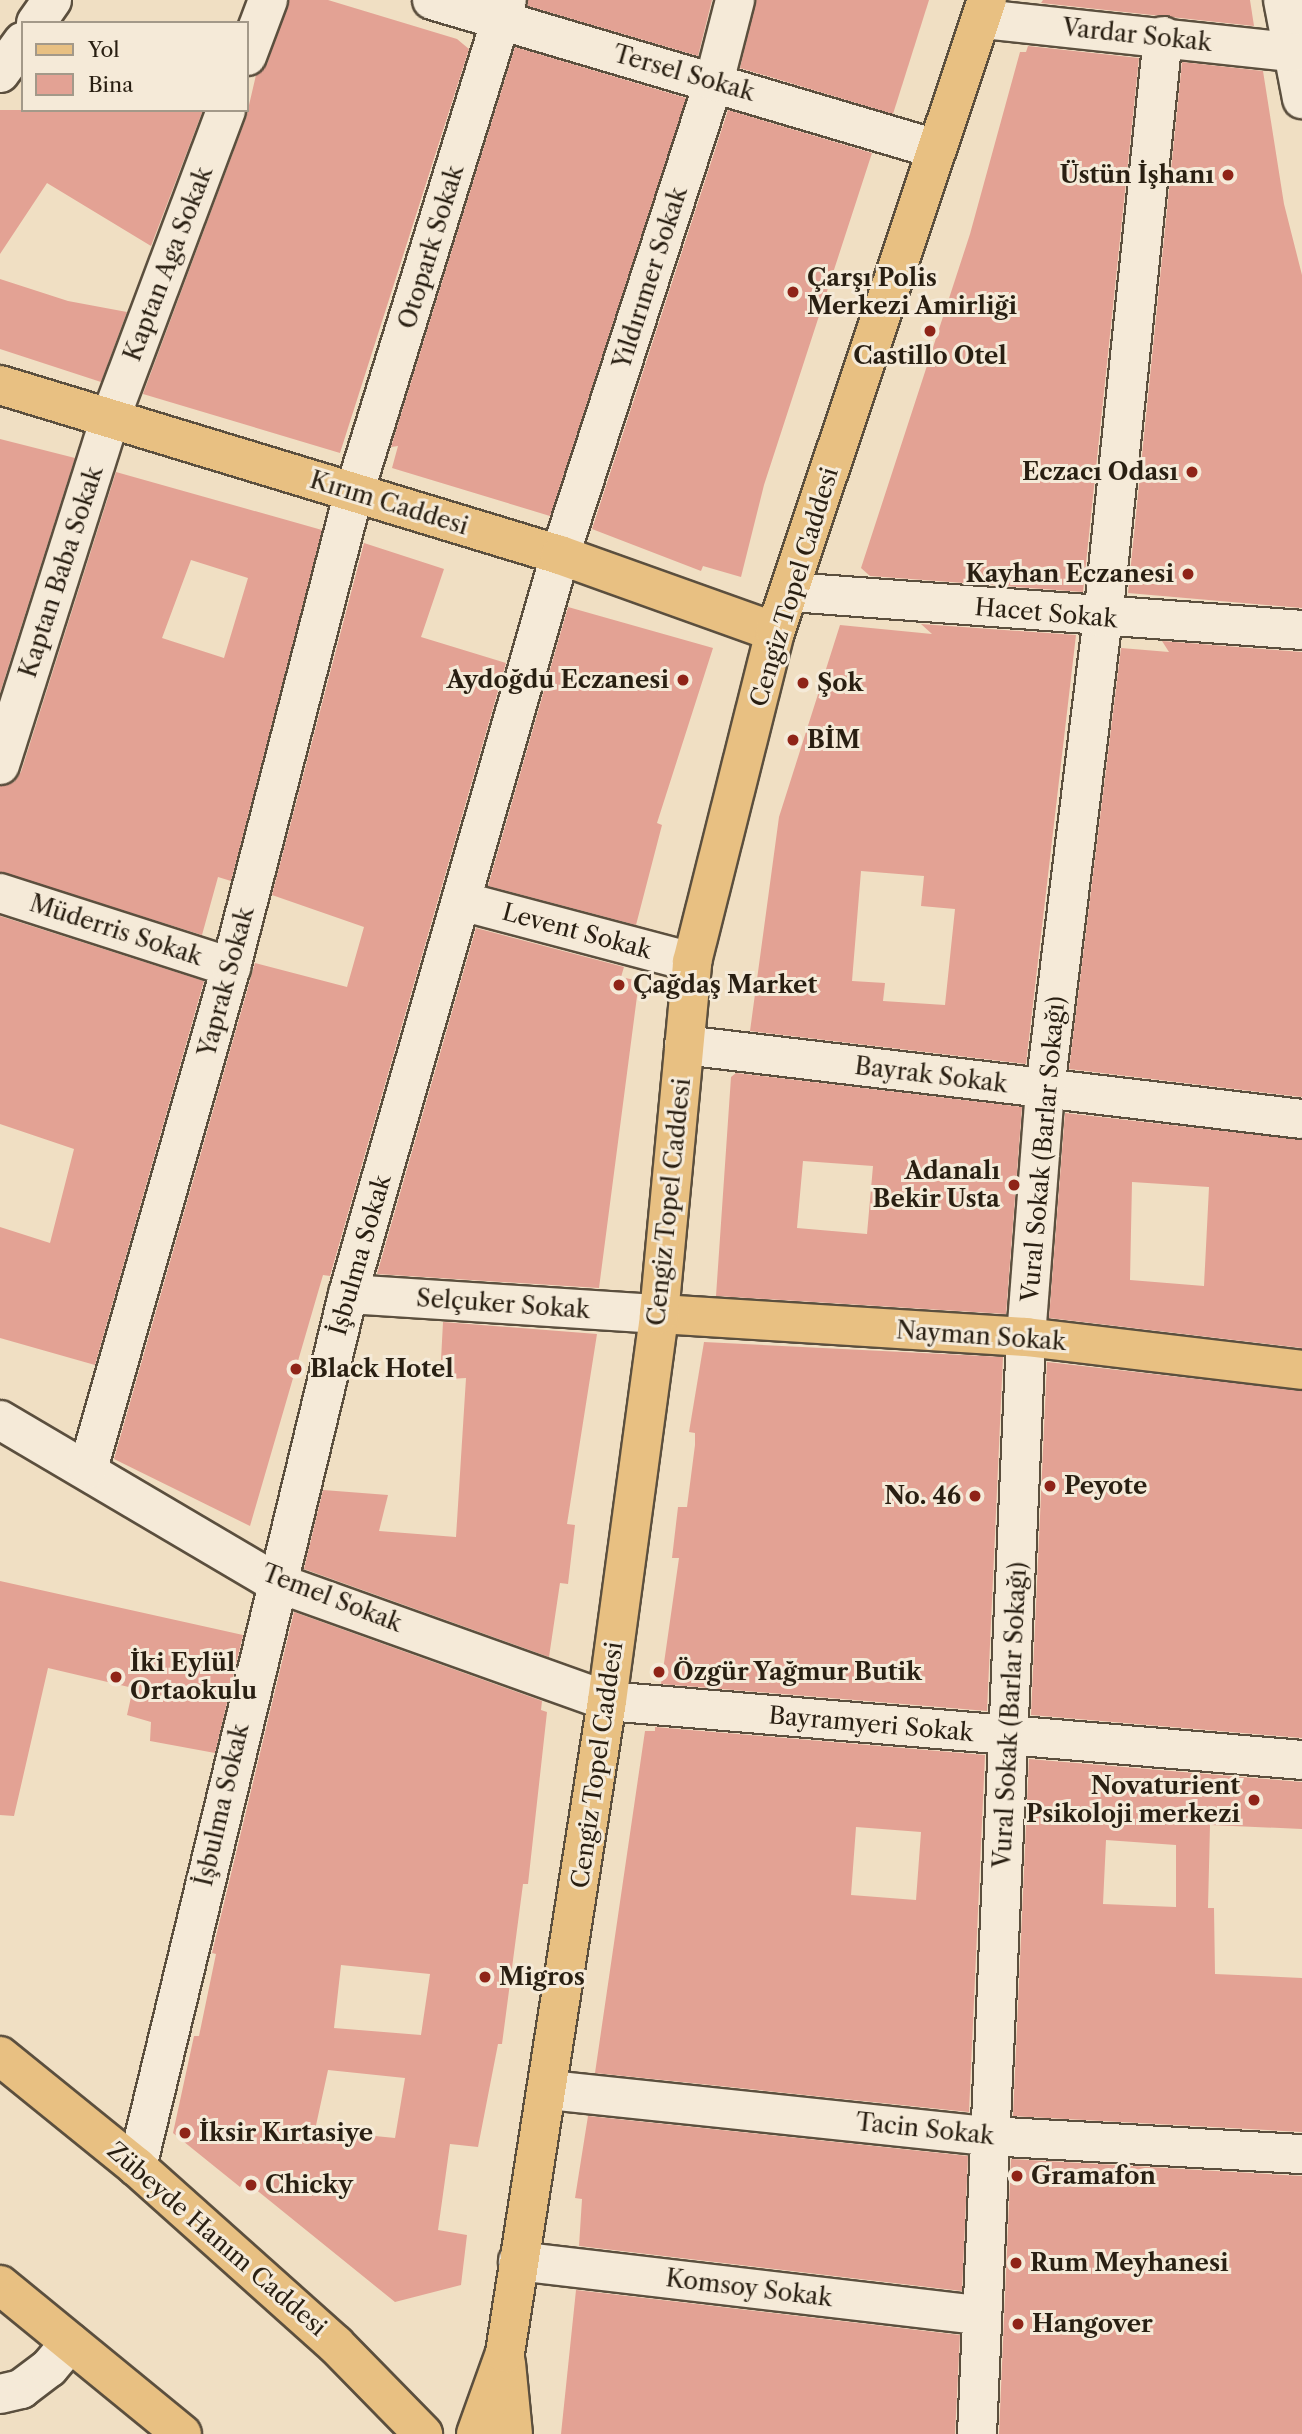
<!DOCTYPE html>
<html>
<head>
<meta charset="utf-8">
<style>
	body { margin:0 }
	#map { position:relative; width:1302px; height:2434px; overflow:hidden; background:#f0dfc3; font-family:"Libre Caslon Text",serif }
	div>[style] { position:absolute }
	.building>* { inset:0; background:#e3a294 }
	.roads { filter:drop-shadow(2px 0 #5b4f3e) drop-shadow(-2px 0 #5b4f3e) drop-shadow(0 2px #5b4f3e) drop-shadow(0 -2px #5b4f3e) }
	.minor>* { height:38px; margin:-19px; padding:0 19px; transform-origin:19px; border-radius:19px; background:#f5ead8 }
	.major>* { height:38px; margin:-19px; padding:0 19px; transform-origin:19px; border-radius:19px; background:#e8c082 }
	.dots>* { width:19px; height:19px; translate:-50% -50%; box-sizing:border-box; border:4px solid #f5ead8; border-radius:50% }
	span { translate:-50% -50%; white-space:nowrap; text-align:center; line-height:1.15; -webkit-text-stroke:6px #f5ead8; paint-order:stroke }
	.street-label { font-size:24px; color:#291f12 }
	.poi-label { font-size:24px; color:#291f12; font-weight:700 }
	.right { translate:-100% -50%; text-align:right }
	.left { translate:0 -50%; text-align:left }
	.legend { position:absolute; left:21px; top:21px; width:228px; height:91px; box-sizing:border-box; background:#f5ead8; border:2px solid #a39989; margin:0; padding:9px 12px; list-style:none; font-size:21px; color:#291f12 }
	.legend li { display:flex; align-items:center; gap:14px; height:35px }
	.legend b { width:35px; border:2px solid #a39989 }
</style>
</head>
<body>
<div id="map">
	<div class="building">
		<i style="clip-path:polygon(289px 0,328px 0,457px 39px,469px 49px,340px 453px,143px 394px,246px 118px,256px 75px,267px 64px)"></i>
		<i style="clip-path:polygon(528px 0,712px 0,698px 56px,528px 6px)"></i>
		<i style="clip-path:polygon(756px 0,929px 0,893px 114px,740px 68px)"></i>
		<i style="clip-path:polygon(1043px 0,1250px 0,1254px 26px,1041px 3px)"></i>
		<i style="clip-path:polygon(1028px 46px,1139px 58px,1083px 592px,870px 576px,861px 568px,970px 234px,1020px 52px,1026px 52px)"></i>
		<i style="clip-path:polygon(515px 47px,686px 98px,550px 516px,392px 468px,398px 446px,391px 447px)"></i>
		<i style="clip-path:polygon(1182px 62px,1263px 71px,1284px 204px,1302px 275px,1302px 608px,1128px 593px)"></i>
		<i style="clip-path:polygon(0 110px,203px 110px,151px 246px,47px 183px,0 254px)"></i>
		<i style="clip-path:polygon(728px 110px,872px 153px,764px 485px,741px 577px,703px 566px,701px 571px,592px 529px)"></i>
		<i style="clip-path:polygon(0 279px,68px 301px,127px 312px,101px 382px,0 349px)"></i>
		<i style="clip-path:polygon(0 439px,75px 458px,0 693px)"></i>
		<i style="clip-path:polygon(evenodd,116px 472px,322px 530px,231px 881px,218px 877px,202px 935px,0 872px,0 786px,14px 782px,21px 772px,116px 472px,191px 560px,248px 578px,224px 658px,162px 638px,191px 560px)"></i>
		<i style="clip-path:polygon(364px 543px,444px 569px,421px 637px,506px 663px,330px 1276px,323px 1275px,250px 1526px,114px 1459px,255px 963px,347px 987px,364px 927px,272px 895px)"></i>
		<i style="clip-path:polygon(568px 607px,713px 648px,657px 823px,662px 825px,636px 925px,488px 886px)"></i>
		<i style="clip-path:polygon(evenodd,921px 624px,1076px 635px,1026px 1064px,750px 1031px,779px 817px,840px 625px,932px 634px,921px 624px,861px 871px,924px 876px,921px 906px,955px 909px,945px 1005px,883px 1001px,885px 983px,852px 981px,861px 871px)"></i>
		<i style="clip-path:polygon(1162px 641px,1302px 652px,1302px 1097px,1069px 1069px,1121px 648px,1169px 652px)"></i>
		<i style="clip-path:polygon(0 916px,204px 981px,95px 1365px,0 1338px,0 1227px,50px 1243px,74px 1149px,0 1124px)"></i>
		<i style="clip-path:polygon(476px 928px,624px 967px,621px 977px,639px 981px,599px 1288px,377px 1274px)"></i>
		<i style="clip-path:polygon(evenodd,736px 1073px,1022px 1107px,1006px 1314px,716px 1296px,731px 1077px,736px 1073px,803px 1161px,873px 1166px,867px 1234px,797px 1228px,803px 1161px)"></i>
		<i style="clip-path:polygon(evenodd,1065px 1113px,1302px 1140px,1302px 1348px,1049px 1318px,1065px 1113px,1132px 1182px,1209px 1187px,1204px 1286px,1130px 1280px,1132px 1182px)"></i>
		<i style="clip-path:polygon(443px 1322px,597px 1334px,567px 1524px,575px 1525px,568px 1584px,560px 1583px,549px 1657px,304px 1569px,323px 1490px,388px 1495px,379px 1531px,456px 1537px,466px 1378px,449px 1379px,450px 1361px,441px 1360px)"></i>
		<i style="clip-path:polygon(704px 1342px,1003px 1357px,987px 1711px,661px 1684px,679px 1558px,672px 1558px,678px 1507px,687px 1507px,695px 1445px,695px 1433px,689px 1432px)"></i>
		<i style="clip-path:polygon(1047px 1362px,1302px 1391px,1302px 1738px,1031px 1715px)"></i>
		<i style="clip-path:polygon(0 1581px,243px 1635px,215px 1753px,150px 1741px,151px 1722px,127px 1715px,133px 1688px,48px 1668px,14px 1816px,0 1815px)"></i>
		<i style="clip-path:polygon(evenodd,294px 1612px,542px 1701px,541px 1710px,547px 1712px,528px 1884px,523px 1884px,502px 2044px,498px 2044px,478px 2147px,450px 2144px,438px 2230px,467px 2235px,461px 2285px,395px 2302px,244px 2180px,240px 2187px,173px 2133px,194px 2036px,199px 2036px,216px 1954px,212px 1953px,294px 1612px,341px 1965px,430px 1974px,421px 2035px,334px 2028px,341px 1965px,294px 1612px,328px 2070px,405px 2078px,395px 2138px,315px 2130px,328px 2070px)"></i>
		<i style="clip-path:polygon(evenodd,655px 1727px,985px 1755px,969px 2112px,595px 2073px,645px 1731px,655px 1731px,655px 1727px,856px 1827px,921px 1832px,916px 1900px,851px 1895px,856px 1827px)"></i>
		<i style="clip-path:polygon(evenodd,1029px 1759px,1302px 1782px,1302px 1829px,1210px 1825px,1208px 1908px,1214px 1908px,1215px 1974px,1302px 1978px,1302px 2132px,1013px 2116px,1029px 1759px,1106px 1840px,1176px 1845px,1176px 1907px,1103px 1904px,1106px 1840px)"></i>
		<i style="clip-path:polygon(588px 2116px,968px 2156px,962px 2291px,579px 2246px,582px 2199px,575px 2198px)"></i>
		<i style="clip-path:polygon(1011px 2159px,1302px 2176px,1302px 2434px,999px 2434px)"></i>
		<i style="clip-path:polygon(576px 2290px,960px 2335px,955px 2434px,561px 2434px)"></i>
	</div>
	<div class="roads">
		<div class="minor">
			<i style="left:432px;top:0;width:526px;rotate:16.47deg"></i>
			<i style="left:1283px;top:0;width:101px;rotate:79.1deg"></i>
			<i style="left:982px;top:19px;width:313px;rotate:6.1deg"></i>
			<i style="left:36px;top:23px;width:28px;rotate:-55deg"></i>
			<i style="left:247px;top:56px;width:60px;rotate:-69.4deg"></i>
			<i style="left:0;top:73px;width:39px;rotate:-54deg"></i>
			<i style="left:791px;top:592px;width:512px;rotate:4.25deg"></i>
			<i style="left:0;top:765px;width:363px;rotate:-72.4deg"></i>
			<i style="left:110px;top:419px;width:330px;rotate:-69.4deg"></i>
			<i style="left:0;top:893px;width:243px;rotate:17.8deg"></i>
			<i style="left:461px;top:901px;width:239px;rotate:14.8deg"></i>
			<i style="left:684px;top:1045px;width:622px;rotate:6.83deg"></i>
			<i style="left:348px;top:1294px;width:312px;rotate:3.7deg"></i>
			<i style="left:0;top:1420px;width:319px;rotate:30.5deg"></i>
			<i style="left:275px;top:1582px;width:353px;rotate:19.7deg"></i>
			<i style="left:607px;top:1701px;width:697px;rotate:4.85deg"></i>
			<i style="left:88px;top:1469px;width:522px;rotate:-74.1deg"></i>
			<i style="left:231px;top:967px;width:490px;rotate:-75.5deg"></i>
			<i style="left:354px;top:493px;width:516px;rotate:-72.76deg"></i>
			<i style="left:549px;top:2090px;width:441px;rotate:6deg"></i>
			<i style="left:988px;top:2136px;width:315px;rotate:3.3deg"></i>
			<i style="left:137px;top:2167px;width:898px;rotate:-76.41deg"></i>
			<i style="left:348px;top:1294px;width:769px;rotate:-73.99deg"></i>
			<i style="left:560px;top:555px;width:497px;rotate:-72deg"></i>
			<i style="left:714px;top:82px;width:85px;rotate:-75.6deg"></i>
			<i style="left:518px;top:2261px;width:466px;rotate:6.7deg"></i>
			<i style="left:0;top:2394px;width:22px;rotate:-13deg"></i>
			<i style="left:21px;top:2389px;width:35px;rotate:-37deg"></i>
			<i style="left:49px;top:2368px;width:33px;rotate:-50deg"></i>
			<i style="left:977px;top:2434px;width:1098px;rotate:-87.44deg"></i>
			<i style="left:1026px;top:1337px;width:249px;rotate:-85.6deg"></i>
			<i style="left:1045px;top:1089px;width:475px;rotate:-83deg"></i>
			<i style="left:1103px;top:618px;width:585px;rotate:-84.11deg"></i>
		</div>
		<div class="major">
			<i style="left:0;top:385px;width:585px;rotate:16.89deg"></i>
			<i style="left:560px;top:555px;width:228px;rotate:19.7deg"></i>
			<i style="left:659px;top:1314px;width:368px;rotate:3.6deg"></i>
			<i style="left:1026px;top:1337px;width:278px;rotate:6.8deg"></i>
			<i style="left:0;top:2056px;width:176px;rotate:39deg"></i>
			<i style="left:137px;top:2167px;width:266px;rotate:41.8deg"></i>
			<i style="left:335px;top:2344px;width:126px;rotate:45.6deg"></i>
			<i style="left:0;top:2285px;width:235px;rotate:39.3deg"></i>
			<i style="left:506px;top:2363px;width:71px;rotate:84.4deg"></i>
			<i style="left:476px;top:2434px;width:86px;rotate:-70.3deg"></i>
			<i style="left:505px;top:2353px;width:660px;rotate:-81.11deg"></i>
			<i style="left:607px;top:1701px;width:390px;rotate:-82.3deg"></i>
			<i style="left:659px;top:1314px;width:354px;rotate:-84.6deg"></i>
			<i style="left:692px;top:962px;width:340px;rotate:-75.9deg"></i>
			<i style="left:775px;top:632px;width:667px;rotate:-71.46deg"></i>
		</div>
	</div>
	<div class="dots">
		<i style="left:1228px;top:175px;background:#8f2418"></i>
		<i style="left:793px;top:292px;background:#8f2418"></i>
		<i style="left:930px;top:331px;background:#8f2418"></i>
		<i style="left:1192px;top:472px;background:#8f2418"></i>
		<i style="left:1188px;top:574px;background:#8f2418"></i>
		<i style="left:683px;top:680px;background:#8f2418"></i>
		<i style="left:803px;top:683px;background:#8f2418"></i>
		<i style="left:793px;top:740px;background:#8f2418"></i>
		<i style="left:619px;top:985px;background:#8f2418"></i>
		<i style="left:1014px;top:1185px;background:#8f2418"></i>
		<i style="left:296px;top:1369px;background:#8f2418"></i>
		<i style="left:1050px;top:1486px;background:#8f2418"></i>
		<i style="left:975px;top:1496px;background:#8f2418"></i>
		<i style="left:659px;top:1672px;background:#8f2418"></i>
		<i style="left:116px;top:1677px;background:#8f2418"></i>
		<i style="left:1254px;top:1800px;background:#8f2418"></i>
		<i style="left:485px;top:1977px;background:#8f2418"></i>
		<i style="left:185px;top:2133px;background:#8f2418"></i>
		<i style="left:1017px;top:2176px;background:#8f2418"></i>
		<i style="left:251px;top:2185px;background:#8f2418"></i>
		<i style="left:1016px;top:2263px;background:#8f2418"></i>
		<i style="left:1018px;top:2324px;background:#8f2418"></i>
	</div>
	<div class="street-label">
		<span style="left:1137px;top:35px;rotate:6deg">Vardar Sokak</span>
		<span style="left:684px;top:73px;rotate:16deg">Tersel Sokak</span>
		<span style="left:431px;top:247px;rotate:-73deg">Otopark Sokak</span>
		<span style="left:168px;top:264px;rotate:-69deg">Kaptan Aga Sokak</span>
		<span style="left:650px;top:278px;rotate:-72deg">Yıldırımer Sokak</span>
		<span style="left:389px;top:503px;rotate:17deg">Kırım Caddesi</span>
		<span style="left:61px;top:572px;rotate:-72deg">Kaptan Baba Sokak</span>
		<span style="left:794px;top:587px;rotate:-73deg">Cengiz Topel Caddesi</span>
		<span style="left:1046px;top:613px;rotate:5deg">Hacet Sokak</span>
		<span style="left:116px;top:930px;rotate:18deg">Müderris Sokak</span>
		<span style="left:577px;top:931px;rotate:15deg">Levent Sokak</span>
		<span style="left:226px;top:982px;rotate:-75deg">Yaprak Sokak</span>
		<span style="left:931px;top:1075px;rotate:7deg">Bayrak Sokak</span>
		<span style="left:1043px;top:1149px;rotate:-85deg">Vural Sokak (Barlar Sokağı)</span>
		<span style="left:669px;top:1202px;rotate:-84deg">Cengiz Topel Caddesi</span>
		<span style="left:360px;top:1255px;rotate:-74deg">İşbulma Sokak</span>
		<span style="left:503px;top:1304px;rotate:4deg">Selçuker Sokak</span>
		<span style="left:981px;top:1336px;rotate:4deg">Nayman Sokak</span>
		<span style="left:332px;top:1598px;rotate:21deg">Temel Sokak</span>
		<span style="left:1010px;top:1715px;rotate:-87deg">Vural Sokak (Barlar Sokağı)</span>
		<span style="left:871px;top:1724px;rotate:5deg">Bayramyeri Sokak</span>
		<span style="left:597px;top:1765px;rotate:-82deg">Cengiz Topel Caddesi</span>
		<span style="left:222px;top:1805px;rotate:-77deg">İşbulma Sokak</span>
		<span style="left:925px;top:2129px;rotate:6deg">Tacin Sokak</span>
		<span style="left:217px;top:2239px;rotate:41deg">Zübeyde Hanım Caddesi</span>
		<span style="left:749px;top:2288px;rotate:7deg">Komsoy Sokak</span>
	</div>
	<div class="poi-label">
		<span class="right" style="left:1214px;top:175px">Üstün İşhanı</span>
		<span class="left" style="left:807px;top:292px">Çarşı Polis<br>Merkezi Amirliği</span>
		<span style="left:930px;top:356px">Castillo Otel</span>
		<span class="right" style="left:1178px;top:472px">Eczacı Odası</span>
		<span class="right" style="left:1174px;top:574px">Kayhan Eczanesi</span>
		<span class="right" style="left:669px;top:680px">Aydoğdu Eczanesi</span>
		<span class="left" style="left:817px;top:683px">Şok</span>
		<span class="left" style="left:807px;top:740px">BİM</span>
		<span class="left" style="left:633px;top:985px">Çağdaş Market</span>
		<span class="right" style="left:1000px;top:1185px">Adanalı<br>Bekir Usta</span>
		<span class="left" style="left:310px;top:1369px">Black Hotel</span>
		<span class="left" style="left:1064px;top:1486px">Peyote</span>
		<span class="right" style="left:961px;top:1496px">No. 46</span>
		<span class="left" style="left:130px;top:1677px">İki Eylül<br>Ortaokulu</span>
		<span class="left" style="left:673px;top:1672px">Özgür Yağmur Butik</span>
		<span class="right" style="left:1240px;top:1800px">Novaturient<br>Psikoloji merkezi</span>
		<span class="left" style="left:499px;top:1977px">Migros</span>
		<span class="left" style="left:199px;top:2133px">İksir Kırtasiye</span>
		<span class="left" style="left:1031px;top:2176px">Gramafon</span>
		<span class="left" style="left:265px;top:2185px">Chicky</span>
		<span class="left" style="left:1030px;top:2263px">Rum Meyhanesi</span>
		<span class="left" style="left:1032px;top:2324px">Hangover</span>
	</div>
	<ul class="legend">
	<li><b style="height:9px;background:#e8c082"></b>Yol</li>
	<li><b style="height:19px;background:#e3a294"></b>Bina</li>
	</ul>
</div>
</body>
</html>
